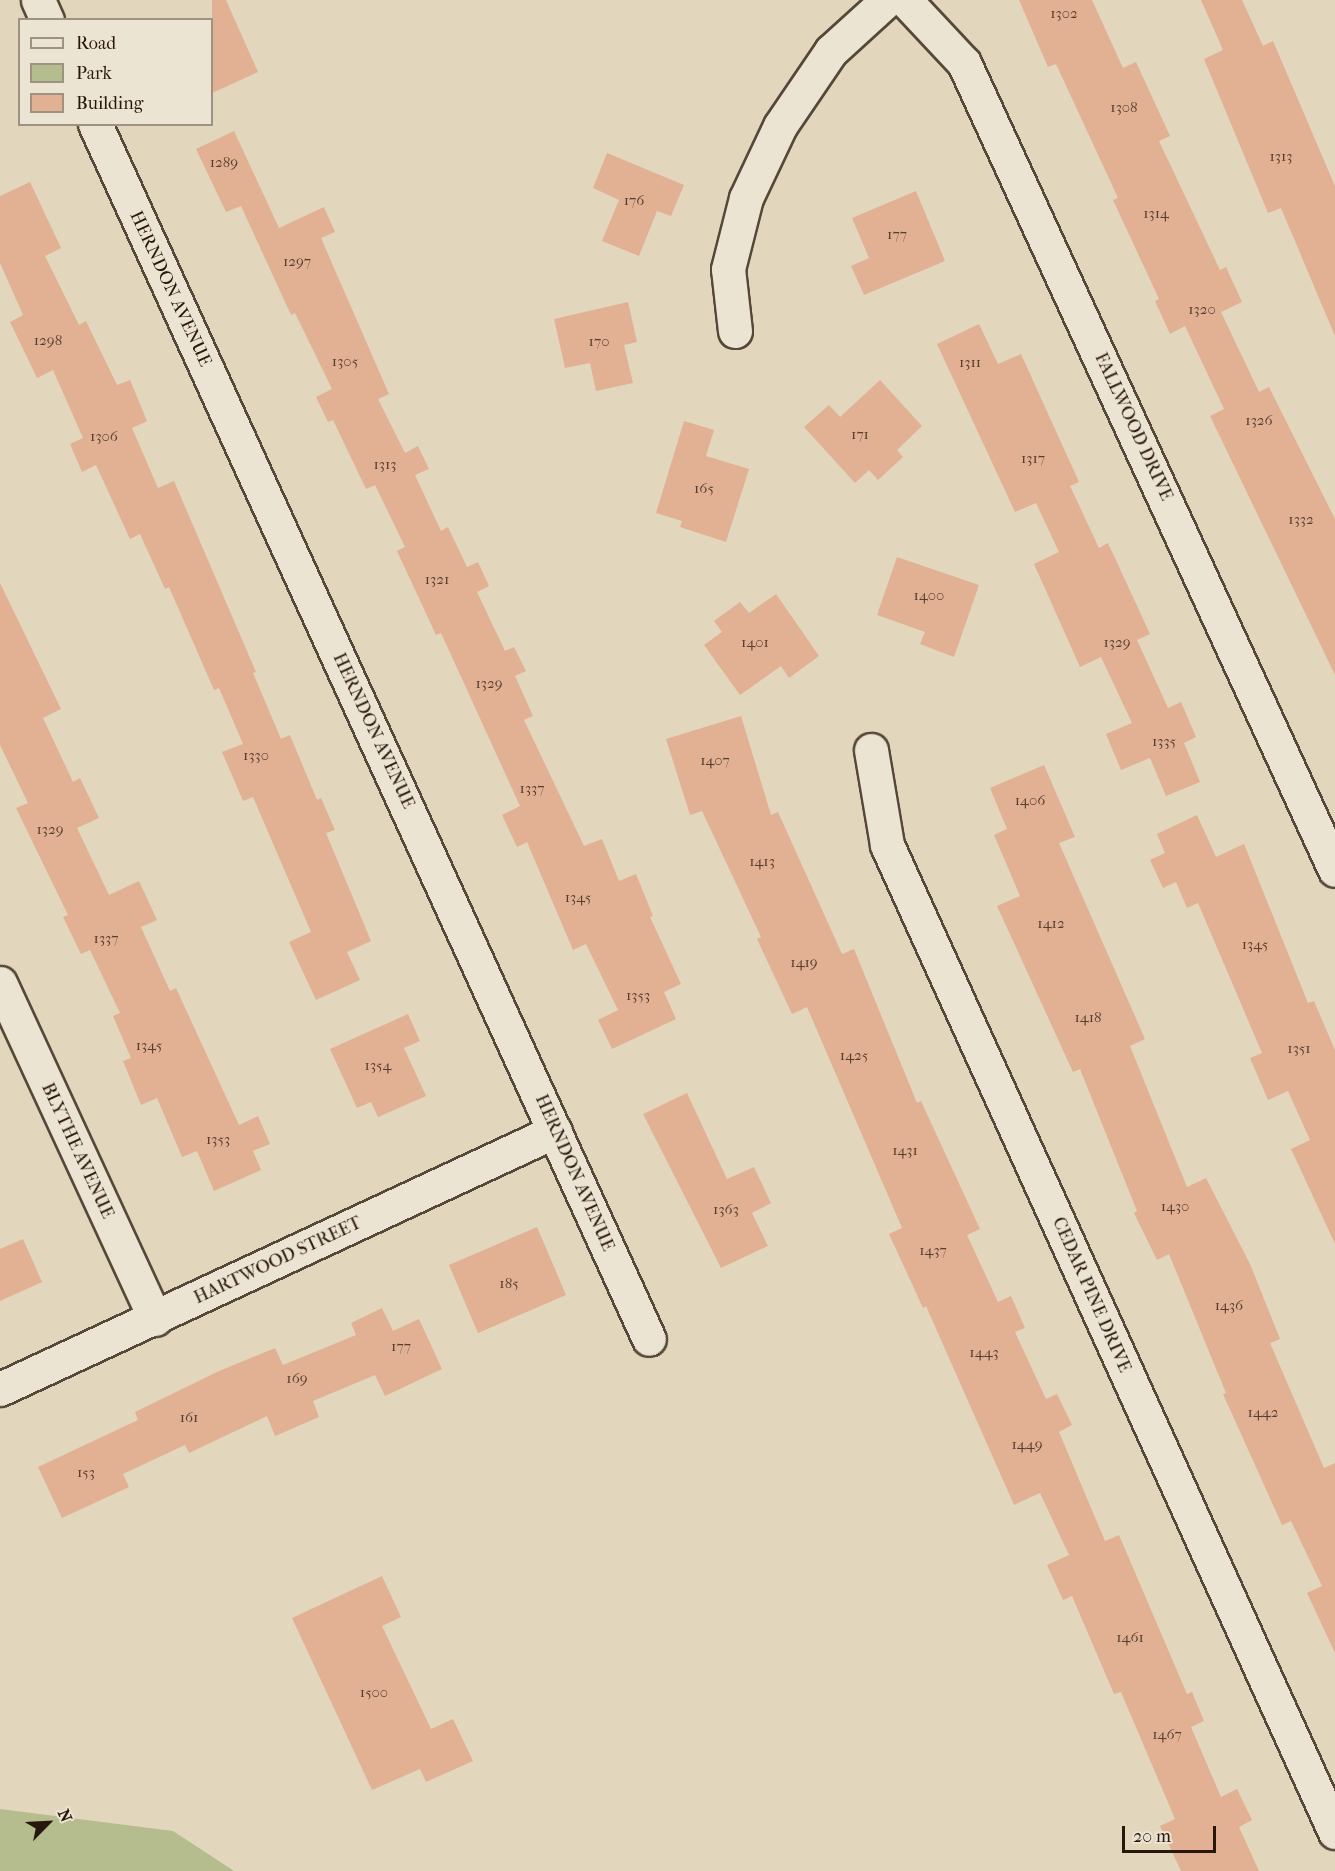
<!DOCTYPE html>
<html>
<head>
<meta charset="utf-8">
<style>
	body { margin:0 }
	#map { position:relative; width:1335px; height:1871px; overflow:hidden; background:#e2d6bc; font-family:"IM FELL French Canon",serif }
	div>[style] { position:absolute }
	.green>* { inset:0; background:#b5bd8f }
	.building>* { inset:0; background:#e2b194 }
	.roads { filter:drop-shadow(2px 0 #564738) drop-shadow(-2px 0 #564738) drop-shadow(0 2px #564738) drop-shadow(0 -2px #564738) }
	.minor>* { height:33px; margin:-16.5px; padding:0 16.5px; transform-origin:16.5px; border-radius:16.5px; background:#ece4d3 }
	span { translate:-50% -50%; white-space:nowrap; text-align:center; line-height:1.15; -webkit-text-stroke:4.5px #ece4d3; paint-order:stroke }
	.number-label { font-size:15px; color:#563e2e }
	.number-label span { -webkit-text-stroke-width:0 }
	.street-label { font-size:18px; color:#28170c }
	.legend { position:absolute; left:18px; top:18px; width:195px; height:108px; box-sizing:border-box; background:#ece4d3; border:2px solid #9e9283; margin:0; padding:8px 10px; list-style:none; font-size:18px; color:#28170c }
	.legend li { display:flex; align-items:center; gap:12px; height:30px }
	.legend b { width:30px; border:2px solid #9e9283 }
	.north { position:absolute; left:18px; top:1793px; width:60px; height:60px; -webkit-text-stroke:4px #ece4d3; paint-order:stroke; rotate:66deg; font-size:16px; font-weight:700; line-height:24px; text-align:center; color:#28170c }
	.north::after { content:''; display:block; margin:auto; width:21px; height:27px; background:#28170c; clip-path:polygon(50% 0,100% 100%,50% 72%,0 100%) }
	.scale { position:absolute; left:1122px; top:1826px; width:94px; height:27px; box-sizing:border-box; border:3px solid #28170c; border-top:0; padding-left:8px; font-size:18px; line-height:21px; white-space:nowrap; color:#28170c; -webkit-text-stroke:4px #ece4d3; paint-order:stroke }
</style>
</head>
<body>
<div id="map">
	<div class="green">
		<i style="clip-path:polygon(0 1809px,173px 1831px,234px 1871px,0 1871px)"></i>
	</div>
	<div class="building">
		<i style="clip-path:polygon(212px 0,226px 0,258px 72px,212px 93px)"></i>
		<i style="clip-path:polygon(1019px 0,1092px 0,1123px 68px,1136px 62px,1170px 136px,1159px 141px,1220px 270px,1226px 267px,1242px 302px,1221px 312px,1259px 392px,1269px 387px,1335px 519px,1335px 675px,1210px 416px,1224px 409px,1185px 326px,1170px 334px,1155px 301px,1159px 299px,1113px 200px,1118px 198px,1056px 64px,1048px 67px)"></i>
		<i style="clip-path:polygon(1201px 0,1242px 0,1263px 46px,1273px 41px,1335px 186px,1335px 336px,1281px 208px,1268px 213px,1204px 59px,1223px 50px)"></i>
		<i style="clip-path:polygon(234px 131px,279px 228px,324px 207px,335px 232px,321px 238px,389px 394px,378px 399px,405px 453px,418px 446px,429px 469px,415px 475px,441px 531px,448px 527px,467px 567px,478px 562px,489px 586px,477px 592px,505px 651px,514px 647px,526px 671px,515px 676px,533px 716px,524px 720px,584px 846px,602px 839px,619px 881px,636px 874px,653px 916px,650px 917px,681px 984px,664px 992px,676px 1019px,612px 1049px,598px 1020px,618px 1010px,586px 944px,573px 950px,527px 842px,517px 847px,502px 815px,520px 806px,441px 633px,436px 635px,397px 551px,405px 547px,375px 485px,366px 489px,333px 420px,328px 422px,316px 397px,332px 389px,295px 313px,291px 315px,241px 206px,226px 212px,196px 149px)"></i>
		<i style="clip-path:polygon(607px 153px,684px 185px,671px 216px,657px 211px,639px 256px,602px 241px,619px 200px,593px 188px)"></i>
		<i style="clip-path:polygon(30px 182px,61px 248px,45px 256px,79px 325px,86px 321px,117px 385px,130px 380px,147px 421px,132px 428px,158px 488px,174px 481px,256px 672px,253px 673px,281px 739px,290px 735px,317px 800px,321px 798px,335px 830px,326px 833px,371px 941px,347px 952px,360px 980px,316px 1000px,289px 942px,311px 932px,253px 797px,243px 801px,222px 752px,243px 744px,219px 688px,214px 690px,169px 587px,165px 589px,140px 534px,130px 539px,96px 465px,82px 472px,70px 444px,83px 438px,53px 370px,37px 378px,10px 322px,23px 315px,0 263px,0 196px)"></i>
		<i style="clip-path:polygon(916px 191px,945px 261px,864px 295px,851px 266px,869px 258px,852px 218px)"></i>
		<i style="clip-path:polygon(628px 302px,637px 342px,624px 345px,633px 383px,596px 391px,590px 363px,565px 368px,554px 319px)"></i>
		<i style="clip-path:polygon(979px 324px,998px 364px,1021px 354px,1079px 482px,1070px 486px,1099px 548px,1108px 543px,1150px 634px,1137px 640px,1168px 708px,1181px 702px,1196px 737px,1184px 743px,1200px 782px,1166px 796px,1150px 758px,1121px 770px,1106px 734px,1132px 723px,1101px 657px,1080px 667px,1034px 564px,1059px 552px,1036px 503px,1015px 512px,937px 344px)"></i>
		<i style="clip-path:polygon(880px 380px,922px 426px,897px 450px,903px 457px,878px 480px,869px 470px,855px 483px,804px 427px,829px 405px,840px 417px)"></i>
		<i style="clip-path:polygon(684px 421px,714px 430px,706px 456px,749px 469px,726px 542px,680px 527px,682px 521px,656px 513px)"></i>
		<i style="clip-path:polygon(897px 557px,979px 585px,954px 657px,920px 644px,925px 632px,877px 615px)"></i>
		<i style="clip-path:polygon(0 583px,61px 709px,43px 718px,73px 782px,80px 778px,99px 818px,77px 828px,109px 895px,139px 881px,157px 920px,141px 927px,170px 991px,176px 988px,239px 1125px,258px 1116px,270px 1144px,253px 1151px,261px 1170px,214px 1191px,197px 1151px,182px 1157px,157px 1098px,141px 1105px,123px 1061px,131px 1058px,113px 1016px,120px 1013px,90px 950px,81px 954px,63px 917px,68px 915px,16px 808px,28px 803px,0 745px)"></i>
		<i style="clip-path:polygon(776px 594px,819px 656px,789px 678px,781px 666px,740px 695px,704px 645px,722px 632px,714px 621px,740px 602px,749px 613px)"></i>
		<i style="clip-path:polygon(741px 716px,771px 815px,778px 812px,842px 954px,854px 949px,917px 1103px,921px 1101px,980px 1229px,967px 1235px,998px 1302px,1011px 1296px,1025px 1328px,1015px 1332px,1046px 1399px,1057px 1394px,1072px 1425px,1059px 1432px,1105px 1541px,1119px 1535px,1187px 1694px,1192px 1692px,1204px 1721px,1191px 1727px,1221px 1797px,1237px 1789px,1252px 1820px,1239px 1827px,1259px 1871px,1181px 1871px,1160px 1826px,1175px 1819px,1121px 1692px,1114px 1694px,1072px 1596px,1063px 1600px,1047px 1565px,1069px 1555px,1040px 1493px,1014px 1505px,926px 1306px,923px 1308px,889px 1234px,902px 1228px,807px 1007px,792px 1014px,757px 939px,761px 937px,702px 811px,690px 815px,666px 739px)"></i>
		<i style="clip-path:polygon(1044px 765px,1075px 837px,1059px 843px,1145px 1039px,1130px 1046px,1187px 1187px,1206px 1178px,1250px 1264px,1280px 1339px,1270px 1343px,1324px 1468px,1335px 1463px,1335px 1653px,1307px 1593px,1322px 1586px,1291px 1521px,1282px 1525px,1223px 1394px,1226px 1393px,1169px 1254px,1157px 1260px,1134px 1213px,1137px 1211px,1080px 1069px,1073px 1072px,997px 906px,1020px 896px,994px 835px,1007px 829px,990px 788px)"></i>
		<i style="clip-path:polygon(1197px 815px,1216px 857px,1244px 844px,1308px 1003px,1314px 1001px,1335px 1050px,1335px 1244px,1291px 1149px,1310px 1140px,1288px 1091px,1268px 1100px,1250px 1058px,1262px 1053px,1198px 903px,1187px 908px,1176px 882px,1163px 888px,1150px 860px,1165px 853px,1157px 834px)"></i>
		<i style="clip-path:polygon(408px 1014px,420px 1041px,404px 1048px,426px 1096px,378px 1117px,371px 1102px,357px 1108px,330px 1049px)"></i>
		<i style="clip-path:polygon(687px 1093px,727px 1179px,754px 1167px,771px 1203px,752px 1213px,768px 1246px,721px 1268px,643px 1114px)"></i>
		<i style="clip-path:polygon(537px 1227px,566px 1295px,478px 1333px,449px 1265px)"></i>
		<i style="clip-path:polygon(23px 1239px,42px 1282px,0 1301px,0 1249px)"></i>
		<i style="clip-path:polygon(382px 1308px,393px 1331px,419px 1319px,442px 1369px,385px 1396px,375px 1375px,313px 1401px,319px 1417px,275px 1436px,267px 1416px,189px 1453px,185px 1445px,123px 1474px,129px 1487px,62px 1518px,38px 1467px,138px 1420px,135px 1412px,217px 1372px,275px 1348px,283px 1365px,356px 1335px,351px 1323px)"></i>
		<i style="clip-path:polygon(382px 1576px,401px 1617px,382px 1626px,431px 1729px,453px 1719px,473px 1761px,426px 1782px,420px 1769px,372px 1790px,292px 1618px)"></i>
	</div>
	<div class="roads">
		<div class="minor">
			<i style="left:38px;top:0;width:22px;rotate:66deg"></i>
			<i style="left:905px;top:0;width:86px;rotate:46.9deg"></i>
			<i style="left:964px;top:63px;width:888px;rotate:65.31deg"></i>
			<i style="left:95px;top:124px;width:1335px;rotate:65.49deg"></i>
			<i style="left:735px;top:331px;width:62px;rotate:-96.4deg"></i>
			<i style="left:728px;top:269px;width:73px;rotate:-75.8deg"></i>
			<i style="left:746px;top:198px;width:80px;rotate:-64.7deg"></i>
			<i style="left:780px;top:126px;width:91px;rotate:-55.8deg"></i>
			<i style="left:831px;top:51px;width:76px;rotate:-42.3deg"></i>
			<i style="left:871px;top:750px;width:96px;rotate:80.4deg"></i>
			<i style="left:887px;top:845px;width:1084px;rotate:65.59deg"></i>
			<i style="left:0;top:983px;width:370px;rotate:65.2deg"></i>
			<i style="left:0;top:1389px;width:612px;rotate:-24.93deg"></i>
		</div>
	</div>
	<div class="number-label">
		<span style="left:1064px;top:14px">1302</span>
		<span style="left:1124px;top:108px">1308</span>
		<span style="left:1281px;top:157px">1313</span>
		<span style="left:224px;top:163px">1289</span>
		<span style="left:634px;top:201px">176</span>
		<span style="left:1156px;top:214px">1314</span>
		<span style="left:897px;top:235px">177</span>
		<span style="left:297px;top:262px">1297</span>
		<span style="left:1202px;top:310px">1320</span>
		<span style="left:48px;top:341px">1298</span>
		<span style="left:599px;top:342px">170</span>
		<span style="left:345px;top:362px">1305</span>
		<span style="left:970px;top:363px">1311</span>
		<span style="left:1259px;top:421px">1326</span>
		<span style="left:860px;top:435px">171</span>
		<span style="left:104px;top:437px">1306</span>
		<span style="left:1033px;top:459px">1317</span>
		<span style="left:385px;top:465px">1313</span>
		<span style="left:704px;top:489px">165</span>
		<span style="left:1301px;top:520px">1332</span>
		<span style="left:437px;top:580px">1321</span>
		<span style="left:929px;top:596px">1400</span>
		<span style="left:755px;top:643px">1401</span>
		<span style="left:1117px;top:643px">1329</span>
		<span style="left:489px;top:684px">1329</span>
		<span style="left:1164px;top:742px">1335</span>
		<span style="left:256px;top:756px">1330</span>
		<span style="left:715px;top:761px">1407</span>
		<span style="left:532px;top:789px">1337</span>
		<span style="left:1030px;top:801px">1406</span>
		<span style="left:50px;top:830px">1329</span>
		<span style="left:762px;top:862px">1413</span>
		<span style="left:578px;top:898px">1345</span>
		<span style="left:1051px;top:924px">1412</span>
		<span style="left:106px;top:939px">1337</span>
		<span style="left:1255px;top:945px">1345</span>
		<span style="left:804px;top:963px">1419</span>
		<span style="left:638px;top:996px">1353</span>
		<span style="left:1088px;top:1018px">1418</span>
		<span style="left:149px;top:1046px">1345</span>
		<span style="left:1299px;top:1049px">1351</span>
		<span style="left:854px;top:1056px">1425</span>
		<span style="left:378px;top:1066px">1354</span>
		<span style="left:218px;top:1140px">1353</span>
		<span style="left:905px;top:1151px">1431</span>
		<span style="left:1175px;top:1207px">1430</span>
		<span style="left:726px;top:1210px">1363</span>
		<span style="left:933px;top:1251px">1437</span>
		<span style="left:509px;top:1284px">185</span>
		<span style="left:1229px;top:1306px">1436</span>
		<span style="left:401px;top:1347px">177</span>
		<span style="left:984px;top:1353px">1443</span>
		<span style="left:297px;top:1379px">169</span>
		<span style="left:1263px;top:1413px">1442</span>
		<span style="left:189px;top:1418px">161</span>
		<span style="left:1027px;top:1445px">1449</span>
		<span style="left:86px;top:1473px">153</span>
		<span style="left:1130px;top:1638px">1461</span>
		<span style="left:374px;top:1693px">1500</span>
		<span style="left:1167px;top:1735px">1467</span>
	</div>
	<div class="street-label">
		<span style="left:170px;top:289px;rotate:65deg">HERNDON AVENUE</span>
		<span style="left:1133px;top:427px;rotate:65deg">FALLWOOD DRIVE</span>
		<span style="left:373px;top:731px;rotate:65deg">HERNDON AVENUE</span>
		<span style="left:77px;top:1151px;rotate:65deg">BLYTHE AVENUE</span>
		<span style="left:574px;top:1173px;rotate:66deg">HERNDON AVENUE</span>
		<span style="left:278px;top:1261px;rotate:-25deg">HARTWOOD STREET</span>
		<span style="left:1091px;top:1295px;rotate:66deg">CEDAR PINE DRIVE</span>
	</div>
	<ul class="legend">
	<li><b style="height:8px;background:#ece4d3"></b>Road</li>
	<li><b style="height:16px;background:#b5bd8f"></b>Park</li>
	<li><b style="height:16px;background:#e2b194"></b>Building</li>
	</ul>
	<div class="north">N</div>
	<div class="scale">20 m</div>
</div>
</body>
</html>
